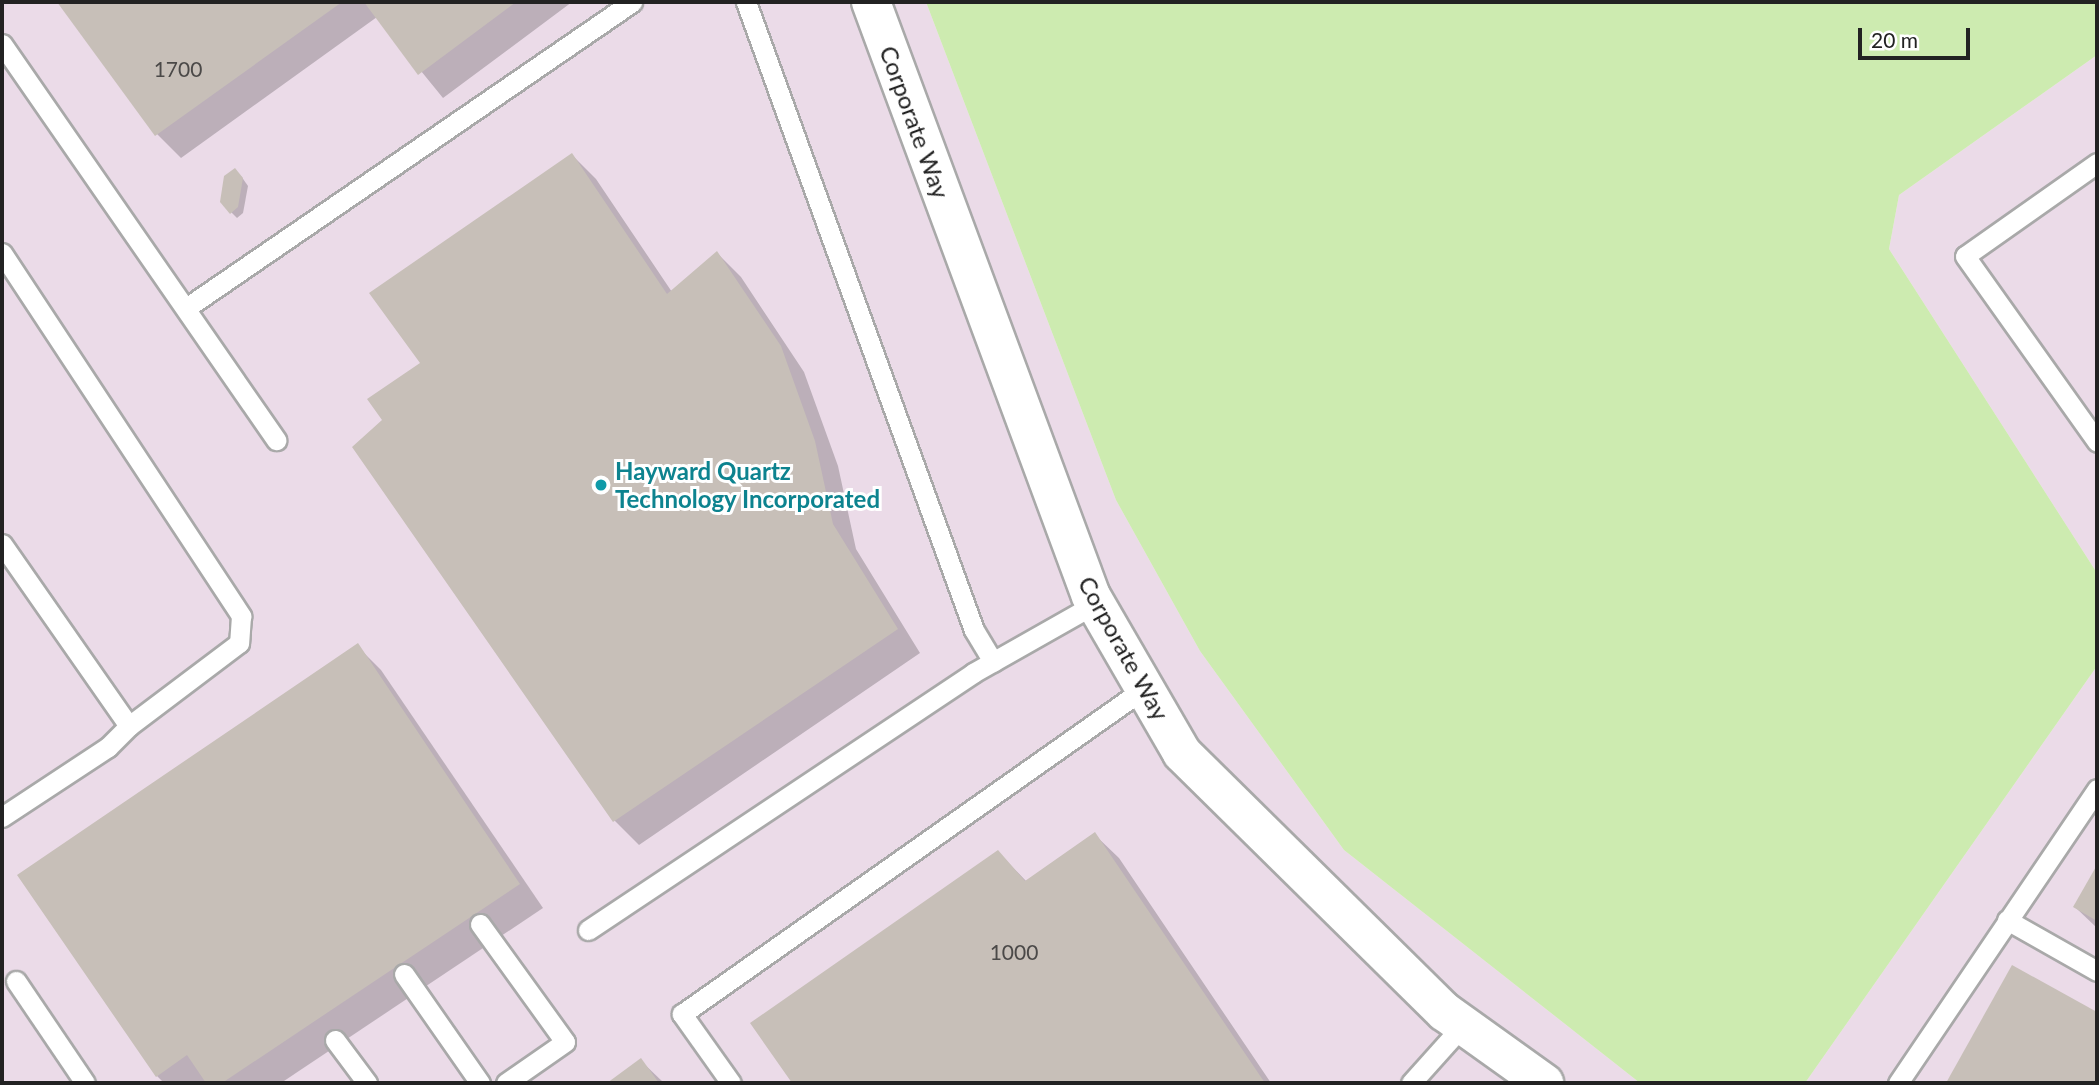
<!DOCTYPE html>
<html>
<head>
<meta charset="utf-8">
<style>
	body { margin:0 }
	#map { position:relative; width:2099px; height:1085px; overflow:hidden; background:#f2efe9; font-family:Lato,sans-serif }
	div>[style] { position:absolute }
	.industrial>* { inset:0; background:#ebdbe8 }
	.grass>* { inset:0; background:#cdebb0 }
	.shadow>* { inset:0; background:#0003 }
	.building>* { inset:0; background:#c7bfb8 }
	.roads { filter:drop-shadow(2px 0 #a9a9a9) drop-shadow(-2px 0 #a9a9a9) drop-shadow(0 2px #a9a9a9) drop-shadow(0 -2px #a9a9a9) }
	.lane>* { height:19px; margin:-9.5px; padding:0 9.5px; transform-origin:9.5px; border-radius:9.5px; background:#fff }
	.street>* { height:38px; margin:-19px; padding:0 19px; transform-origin:19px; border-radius:19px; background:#fff }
	.dots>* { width:19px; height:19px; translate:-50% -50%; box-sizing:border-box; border:4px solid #fff; border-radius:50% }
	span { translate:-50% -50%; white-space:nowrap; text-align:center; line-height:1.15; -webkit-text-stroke:6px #fff; paint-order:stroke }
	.number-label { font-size:21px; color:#4b4948 }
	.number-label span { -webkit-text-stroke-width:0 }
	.street-label { font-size:24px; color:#222 }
	.culture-label { font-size:24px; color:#0d838f; font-weight:700 }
	.left { translate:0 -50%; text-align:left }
	.frame { position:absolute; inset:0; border:4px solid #222; pointer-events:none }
	.scale { position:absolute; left:1858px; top:28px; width:112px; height:32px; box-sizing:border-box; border:4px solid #222; border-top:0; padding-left:9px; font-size:21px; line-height:24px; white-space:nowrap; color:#222; -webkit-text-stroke:5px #fff; paint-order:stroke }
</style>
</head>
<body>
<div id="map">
	<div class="industrial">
		<i style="clip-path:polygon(2px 2px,926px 2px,1116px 500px,1200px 651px,1344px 850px,1640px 1083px,2px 1083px)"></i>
		<i style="clip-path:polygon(2097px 55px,2097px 573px,1889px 249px,1899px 195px)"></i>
		<i style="clip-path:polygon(2097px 666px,2097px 1083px,1805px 1083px)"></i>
	</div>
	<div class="grass">
		<i style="clip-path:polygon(926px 2px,2097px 2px,2097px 55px,1899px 195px,1889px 249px,2097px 573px,2097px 666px,1805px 1083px,1640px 1083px,1344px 850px,1200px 651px,1116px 500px)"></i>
	</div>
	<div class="shadow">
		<i style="clip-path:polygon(59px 2px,572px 2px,443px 98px,377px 17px,181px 158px,157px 134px)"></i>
		<i style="clip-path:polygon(572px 155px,596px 179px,672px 292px,717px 253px,741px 277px,804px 372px,838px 466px,856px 549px,920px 653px,639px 845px,615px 821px,354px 448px,384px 421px)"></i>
		<i style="clip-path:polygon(241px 176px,248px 186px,243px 213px,237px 218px,221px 202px)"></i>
		<i style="clip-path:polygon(357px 646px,381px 670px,543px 908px,281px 1083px,164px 1083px,157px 1076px)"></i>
		<i style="clip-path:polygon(1095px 835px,1119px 858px,1271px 1083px,794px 1083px,753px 1024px,998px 852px,1027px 882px)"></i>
		<i style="clip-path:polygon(2097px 869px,2097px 928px,2075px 907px)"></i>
		<i style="clip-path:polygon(2012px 967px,2097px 1015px,2097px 1083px,1948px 1083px)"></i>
		<i style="clip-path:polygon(641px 1061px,664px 1083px,610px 1083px)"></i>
	</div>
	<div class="building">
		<i style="clip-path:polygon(57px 2px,342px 2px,155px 136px)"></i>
		<i style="clip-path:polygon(364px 2px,516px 2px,418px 75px)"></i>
		<i style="clip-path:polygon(572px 153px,667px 294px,717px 251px,781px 346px,815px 441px,833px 524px,898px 629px,613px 822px,352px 447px,382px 420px,367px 399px,420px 363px,369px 293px)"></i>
		<i style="clip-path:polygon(235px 168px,243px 178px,238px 207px,230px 214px,220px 202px,224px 176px)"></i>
		<i style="clip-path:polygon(358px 643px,520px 884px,222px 1083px,206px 1083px,187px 1055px,156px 1077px,17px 875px)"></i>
		<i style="clip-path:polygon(1095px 832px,1265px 1083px,792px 1083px,750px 1023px,998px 850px,1025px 881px)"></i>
		<i style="clip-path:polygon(2097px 865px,2097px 921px,2073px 907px)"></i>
		<i style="clip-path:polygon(2012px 965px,2097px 1012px,2097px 1083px,1946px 1083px)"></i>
		<i style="clip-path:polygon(641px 1058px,659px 1083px,607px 1083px)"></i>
	</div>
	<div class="roads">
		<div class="lane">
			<i style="left:746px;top:2px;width:668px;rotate:70.05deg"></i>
			<i style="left:974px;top:630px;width:37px;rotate:59deg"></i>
			<i style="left:2px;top:44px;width:482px;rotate:55.3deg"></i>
			<i style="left:2097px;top:163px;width:161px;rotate:144.8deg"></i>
			<i style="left:1965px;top:256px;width:228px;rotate:54.6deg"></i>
			<i style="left:2px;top:253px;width:435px;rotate:56.6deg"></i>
			<i style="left:241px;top:616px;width:27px;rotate:94deg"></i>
			<i style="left:239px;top:643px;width:138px;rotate:143deg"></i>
			<i style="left:129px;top:726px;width:30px;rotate:135deg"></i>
			<i style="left:108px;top:747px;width:127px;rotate:146.6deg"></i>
			<i style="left:186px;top:308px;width:541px;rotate:-34.45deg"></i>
			<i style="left:2px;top:544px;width:222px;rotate:55.1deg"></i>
			<i style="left:2007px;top:920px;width:103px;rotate:29.5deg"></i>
			<i style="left:480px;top:924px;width:145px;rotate:54.2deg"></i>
			<i style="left:565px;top:1042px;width:72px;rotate:145.2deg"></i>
			<i style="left:588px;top:930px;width:463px;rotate:-33.7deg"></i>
			<i style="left:973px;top:673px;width:140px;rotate:-29.5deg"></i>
			<i style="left:404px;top:974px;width:133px;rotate:55.1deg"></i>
			<i style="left:16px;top:981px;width:123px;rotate:55.9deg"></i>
			<i style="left:335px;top:1040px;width:54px;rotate:53.3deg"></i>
			<i style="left:731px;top:1083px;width:85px;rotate:-125.4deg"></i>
			<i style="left:682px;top:1014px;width:566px;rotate:-35.15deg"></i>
			<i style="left:1411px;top:1083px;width:78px;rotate:-48.1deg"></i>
			<i style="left:1898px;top:1083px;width:355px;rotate:-55.9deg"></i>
		</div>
		<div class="street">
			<i style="left:871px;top:2px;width:633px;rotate:69.68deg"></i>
			<i style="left:1091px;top:596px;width:181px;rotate:59.9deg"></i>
			<i style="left:1182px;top:753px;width:369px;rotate:44.6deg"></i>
			<i style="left:1445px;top:1012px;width:122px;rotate:35.6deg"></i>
		</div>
	</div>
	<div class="dots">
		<i style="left:601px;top:485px;background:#0f9aa8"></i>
	</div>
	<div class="number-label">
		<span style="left:178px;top:69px">1700</span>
		<span style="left:1014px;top:952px">1000</span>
	</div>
	<div class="street-label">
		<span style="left:915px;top:122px;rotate:70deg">Corporate Way</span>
		<span style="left:1124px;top:648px;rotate:61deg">Corporate Way</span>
	</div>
	<div class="culture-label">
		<span class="left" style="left:615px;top:485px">Hayward Quartz<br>Technology Incorporated</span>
	</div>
	<div class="frame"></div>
	<div class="scale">20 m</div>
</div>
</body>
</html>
